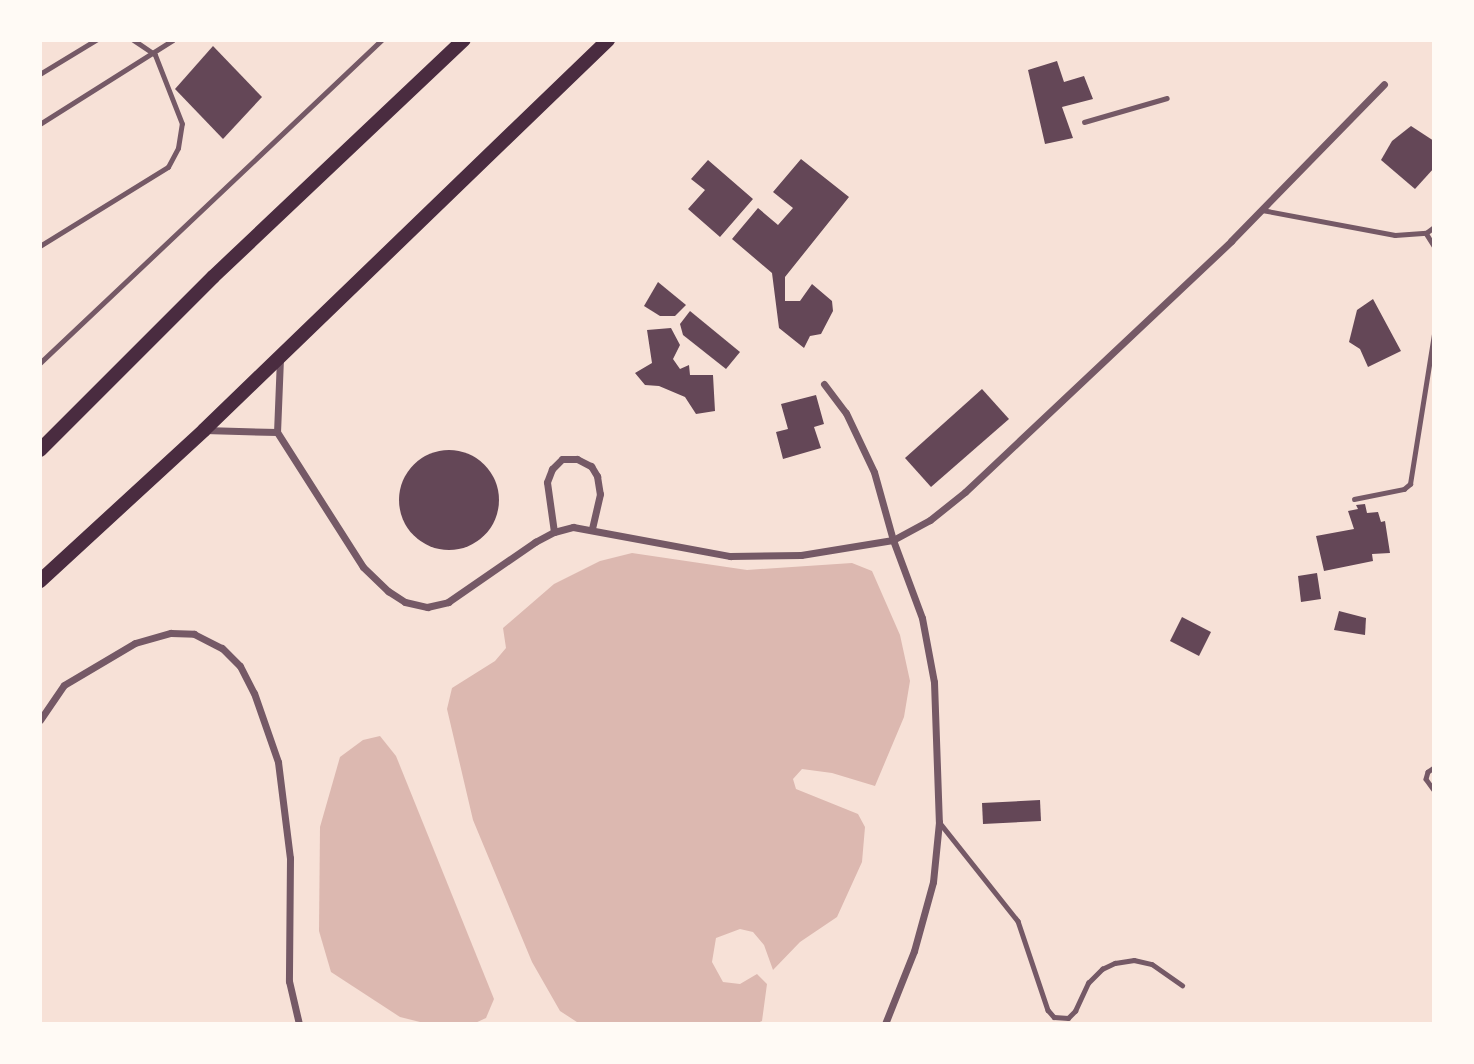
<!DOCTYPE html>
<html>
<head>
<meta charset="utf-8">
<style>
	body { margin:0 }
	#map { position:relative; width:1474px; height:1064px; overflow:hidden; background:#f7e1d7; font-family:"Noto Sans",sans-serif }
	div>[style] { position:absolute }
	.water>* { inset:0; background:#dcb8b0 }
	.building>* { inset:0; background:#644757 }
	.round { border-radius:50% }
	.service>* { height:4.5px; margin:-2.25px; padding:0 2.25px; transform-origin:2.25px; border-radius:2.25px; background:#755966 }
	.minor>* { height:7px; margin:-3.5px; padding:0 3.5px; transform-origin:3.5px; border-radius:3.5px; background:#755966 }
	.trunk>* { height:14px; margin:-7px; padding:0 7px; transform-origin:7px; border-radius:7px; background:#4a2c40 }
	span { translate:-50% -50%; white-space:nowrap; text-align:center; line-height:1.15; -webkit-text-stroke:5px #fffaf5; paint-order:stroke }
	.frame { position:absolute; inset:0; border:42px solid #fffaf5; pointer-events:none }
</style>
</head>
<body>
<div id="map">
	<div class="water">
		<i style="clip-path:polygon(632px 553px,747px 570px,852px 563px,872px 571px,900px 635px,910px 681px,904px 717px,875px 786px,832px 773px,802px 769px,793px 779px,796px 789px,858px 814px,865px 827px,862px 862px,837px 917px,800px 942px,773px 970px,764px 945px,753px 932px,740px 929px,716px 938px,712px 962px,723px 982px,740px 984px,757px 974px,767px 984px,762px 1021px,755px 1024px,580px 1024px,560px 1011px,532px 962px,473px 820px,447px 709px,452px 688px,495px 661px,506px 648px,503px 628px,554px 584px,600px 561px)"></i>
		<i style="clip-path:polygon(380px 736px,396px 756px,494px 999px,486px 1018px,473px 1024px,428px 1024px,400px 1017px,331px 972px,319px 931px,320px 827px,340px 757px,363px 740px)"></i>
	</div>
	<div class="building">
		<i style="clip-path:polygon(213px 46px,262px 97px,223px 139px,175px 89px)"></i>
		<i style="clip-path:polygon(1057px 61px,1064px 82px,1084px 76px,1093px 99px,1062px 107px,1073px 138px,1045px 144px,1028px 70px)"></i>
		<i style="clip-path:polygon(1411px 126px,1434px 141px,1434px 168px,1415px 189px,1381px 160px,1392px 141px)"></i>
		<i style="clip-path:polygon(801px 159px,849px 197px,785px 277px,785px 301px,800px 301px,812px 284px,832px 301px,833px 311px,821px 334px,810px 336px,804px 348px,779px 328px,772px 273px,732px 239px,758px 208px,778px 225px,793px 208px,773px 192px)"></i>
		<i style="clip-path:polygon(708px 160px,753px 199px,720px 237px,688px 209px,705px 190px,691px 179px)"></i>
		<i style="clip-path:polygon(658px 282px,686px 305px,675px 316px,660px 316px,644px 306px)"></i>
		<i style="clip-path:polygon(1373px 299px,1401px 351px,1368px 367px,1360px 349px,1349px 342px,1357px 310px)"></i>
		<i style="clip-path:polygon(690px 311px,740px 352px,726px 369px,683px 335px,680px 324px)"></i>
		<i style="clip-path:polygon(671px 328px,680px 345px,673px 359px,680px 369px,689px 365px,690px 375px,713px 375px,715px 411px,696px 414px,685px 397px,659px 386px,645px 385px,635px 373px,652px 363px,647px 330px)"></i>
		<i style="clip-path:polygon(982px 389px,1009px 419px,931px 487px,905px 458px)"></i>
		<i style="clip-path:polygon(816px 395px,824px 424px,814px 427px,821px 448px,783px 459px,776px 432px,788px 429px,781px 404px)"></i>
		<i class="round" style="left:399px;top:450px;width:100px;height:100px"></i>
		<i style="clip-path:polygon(1365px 504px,1367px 513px,1378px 512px,1381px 522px,1385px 521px,1390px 553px,1372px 554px,1373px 561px,1324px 571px,1316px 536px,1354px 529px,1348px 511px,1358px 509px,1356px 505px)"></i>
		<i style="clip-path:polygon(1317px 573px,1321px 599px,1301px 602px,1298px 576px)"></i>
		<i style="clip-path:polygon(1339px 611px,1366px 618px,1365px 635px,1334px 630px)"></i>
		<i style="clip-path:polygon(1182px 617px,1211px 632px,1199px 656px,1170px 641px)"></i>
		<i style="clip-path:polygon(1040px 800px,1041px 821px,983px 824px,982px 803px)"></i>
	</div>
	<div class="service">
		<i style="left:40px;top:74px;width:66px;rotate:-31.3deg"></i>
		<i style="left:1084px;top:122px;width:86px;rotate:-16.1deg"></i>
		<i style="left:40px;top:124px;width:157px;rotate:-32.3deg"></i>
		<i style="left:1262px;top:210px;width:135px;rotate:10.6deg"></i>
		<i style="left:1395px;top:235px;width:31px;rotate:-4deg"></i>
		<i style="left:1426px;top:233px;width:10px;rotate:-37deg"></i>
		<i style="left:1426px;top:233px;width:15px;rotate:58deg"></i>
		<i style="left:40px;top:246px;width:150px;rotate:-31.7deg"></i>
		<i style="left:168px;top:167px;width:21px;rotate:-62deg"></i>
		<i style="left:178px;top:148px;width:24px;rotate:-81deg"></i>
		<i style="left:182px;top:124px;width:74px;rotate:-111.4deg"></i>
		<i style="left:155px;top:55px;width:27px;rotate:-146deg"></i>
		<i style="left:40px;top:363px;width:470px;rotate:-43.4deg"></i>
		<i style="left:1354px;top:499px;width:51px;rotate:-11.3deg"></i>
		<i style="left:1404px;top:489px;width:8px;rotate:-40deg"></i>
		<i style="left:1410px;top:484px;width:152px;rotate:-80.9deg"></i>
		<i style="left:1434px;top:768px;width:7px;rotate:146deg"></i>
		<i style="left:1428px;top:772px;width:7px;rotate:106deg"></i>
		<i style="left:1426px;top:779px;width:14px;rotate:54deg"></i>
		<i style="left:940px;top:823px;width:125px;rotate:51.5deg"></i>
		<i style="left:1018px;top:921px;width:94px;rotate:71.4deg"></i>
		<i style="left:1048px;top:1010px;width:9px;rotate:49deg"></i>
		<i style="left:1054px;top:1017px;width:14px;rotate:4deg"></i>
		<i style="left:1068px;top:1018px;width:10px;rotate:-45deg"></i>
		<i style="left:1075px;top:1011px;width:31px;rotate:-65deg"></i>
		<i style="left:1088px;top:983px;width:20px;rotate:-45deg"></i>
		<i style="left:1102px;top:969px;width:14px;rotate:-25deg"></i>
		<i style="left:1115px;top:963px;width:19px;rotate:-9deg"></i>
		<i style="left:1134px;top:960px;width:18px;rotate:13deg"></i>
		<i style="left:1152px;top:964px;width:37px;rotate:35deg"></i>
	</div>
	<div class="minor">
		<i style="left:280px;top:358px;width:74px;rotate:92.3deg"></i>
		<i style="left:277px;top:432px;width:160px;rotate:57.5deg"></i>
		<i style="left:363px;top:567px;width:35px;rotate:44deg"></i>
		<i style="left:388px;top:591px;width:20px;rotate:33deg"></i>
		<i style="left:405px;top:602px;width:23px;rotate:13deg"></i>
		<i style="left:427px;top:607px;width:22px;rotate:-13deg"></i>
		<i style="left:448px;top:602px;width:106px;rotate:-34.6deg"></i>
		<i style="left:535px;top:542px;width:21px;rotate:-28deg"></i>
		<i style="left:554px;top:532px;width:20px;rotate:-15deg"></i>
		<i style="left:573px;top:527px;width:160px;rotate:10.5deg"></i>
		<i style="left:730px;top:556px;width:71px;rotate:-0.8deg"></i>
		<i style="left:801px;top:555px;width:93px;rotate:-9.3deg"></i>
		<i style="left:893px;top:540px;width:42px;rotate:-28.4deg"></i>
		<i style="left:930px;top:520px;width:45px;rotate:-38.7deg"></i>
		<i style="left:965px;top:492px;width:366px;rotate:-43.3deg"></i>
		<i style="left:1231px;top:241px;width:219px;rotate:-45.7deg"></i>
		<i style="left:824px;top:384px;width:36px;rotate:53deg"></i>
		<i style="left:846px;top:413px;width:65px;rotate:64.6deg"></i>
		<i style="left:874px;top:472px;width:71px;rotate:74.4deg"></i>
		<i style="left:893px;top:540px;width:83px;rotate:69.6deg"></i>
		<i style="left:922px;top:618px;width:65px;rotate:79.4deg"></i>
		<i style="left:934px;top:682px;width:140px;rotate:88deg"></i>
		<i style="left:939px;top:822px;width:60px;rotate:95.7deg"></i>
		<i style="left:933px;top:882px;width:72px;rotate:105.4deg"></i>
		<i style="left:914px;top:951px;width:79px;rotate:111.7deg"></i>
		<i style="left:204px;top:430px;width:73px;rotate:1.6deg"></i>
		<i style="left:554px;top:532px;width:50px;rotate:-98deg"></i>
		<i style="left:547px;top:482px;width:14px;rotate:-69deg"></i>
		<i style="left:552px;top:469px;width:14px;rotate:-45deg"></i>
		<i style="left:562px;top:459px;width:15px"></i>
		<i style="left:577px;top:459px;width:16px;rotate:27deg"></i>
		<i style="left:591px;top:466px;width:12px;rotate:59deg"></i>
		<i style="left:597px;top:476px;width:18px;rotate:81deg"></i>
		<i style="left:600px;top:494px;width:37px;rotate:103deg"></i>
		<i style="left:40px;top:720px;width:42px;rotate:-55.6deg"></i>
		<i style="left:64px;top:685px;width:82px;rotate:-30.6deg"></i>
		<i style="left:135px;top:643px;width:37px;rotate:-16deg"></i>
		<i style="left:171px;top:633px;width:23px;rotate:2deg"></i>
		<i style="left:194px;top:634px;width:31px;rotate:27deg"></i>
		<i style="left:222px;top:648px;width:25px;rotate:45deg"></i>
		<i style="left:240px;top:666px;width:30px;rotate:63deg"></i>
		<i style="left:254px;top:693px;width:73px;rotate:70.8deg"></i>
		<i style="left:278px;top:762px;width:97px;rotate:82.9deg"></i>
		<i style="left:290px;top:858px;width:123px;rotate:90.5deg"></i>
		<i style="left:289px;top:981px;width:44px;rotate:76.9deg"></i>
	</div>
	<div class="trunk">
		<i style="left:40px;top:450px;width:245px;rotate:-45deg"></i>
		<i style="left:213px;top:277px;width:345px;rotate:-43.4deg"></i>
		<i style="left:40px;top:581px;width:223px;rotate:-42.6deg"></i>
		<i style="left:204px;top:430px;width:562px;rotate:-43.99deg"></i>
	</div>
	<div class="frame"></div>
</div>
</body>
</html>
